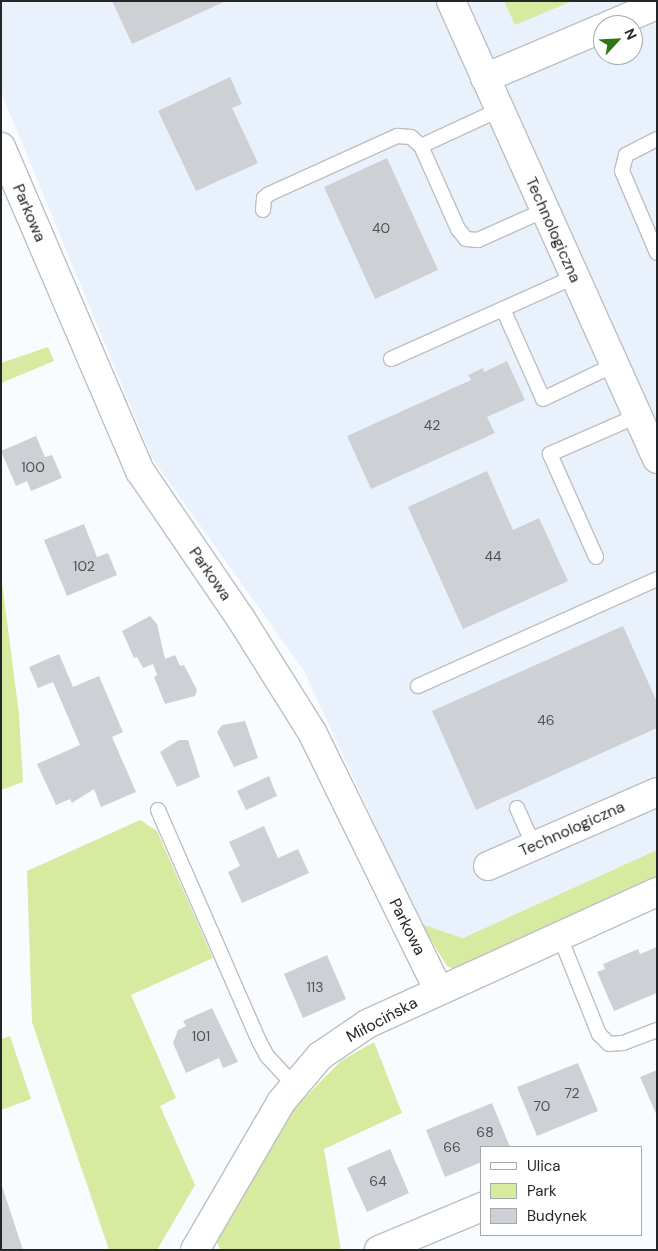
<!DOCTYPE html>
<html>
<head>
<meta charset="utf-8">
<style>
	body { margin:0 }
	#map { position:relative; width:658px; height:1251px; overflow:hidden; background:#f9fcff; font-family:"DM Sans",sans-serif }
	div>[style] { position:absolute }
	.built>* { inset:0; background:#e9f2fc }
	.green>* { inset:0; background:#d6eaa0 }
	.building>* { inset:0; background:#cdd1d5 }
	.roads { filter:drop-shadow(1px 0 #bcbfc3) drop-shadow(-1px 0 #bcbfc3) drop-shadow(0 1px #bcbfc3) drop-shadow(0 -1px #bcbfc3) }
	.lane>* { height:14px; margin:-7px; padding:0 7px; transform-origin:7px; border-radius:7px; background:#fff }
	.street>* { height:28px; margin:-14px; padding:0 14px; transform-origin:14px; border-radius:14px; background:#fff }
	span { translate:-50% -50%; white-space:nowrap; text-align:center; line-height:1.15; -webkit-text-stroke:5px #fff; paint-order:stroke }
	.number-label { font-size:14px; color:#4e5152 }
	.number-label span { -webkit-text-stroke-width:0 }
	.street-label { font-size:16px; color:#242627 }
	.frame { position:absolute; inset:0; border:2px solid #242627; pointer-events:none }
	.legend { position:absolute; left:480px; top:1146px; width:162px; height:90px; box-sizing:border-box; background:#fff; border:1px solid #a7a8a9; margin:0; padding:6px 9px; list-style:none; font-size:15px; color:#242627 }
	.legend li { display:flex; align-items:center; gap:10px; height:25px }
	.legend b { width:25px; border:1px solid #a7a8a9 }
	.north { position:absolute; left:593px; top:15px; width:50px; height:50px; box-sizing:border-box; background:#fff; border:1px solid #a7a8a9; border-radius:50%; rotate:65deg; font-size:14px; font-weight:700; line-height:20px; text-align:center; color:#242627 }
	.north::after { content:''; display:block; margin:auto; width:18px; height:22px; background:#307516; clip-path:polygon(50% 0,100% 100%,50% 72%,0 100%) }
</style>
</head>
<body>
<div id="map">
	<div class="built">
		<i style="clip-path:polygon(evenodd,1px 1px,657px 1px,657px 850px,463px 938px,421px 924px,304px 671px,152px 458px,1px 92px,1px 1px,603px 25px,633px 25px,633px 55px,603px 55px,603px 25px)"></i>
	</div>
	<div class="green">
		<i style="clip-path:polygon(504px 1px,572px 1px,515px 25px)"></i>
		<i style="clip-path:polygon(48px 347px,54px 361px,1px 383px,1px 363px)"></i>
		<i style="clip-path:polygon(1px 575px,19px 714px,23px 782px,1px 790px)"></i>
		<i style="clip-path:polygon(140px 820px,157px 831px,213px 958px,131px 995px,176px 1098px,160px 1106px,195px 1185px,157px 1250px,109px 1250px,32px 1022px,27px 871px)"></i>
		<i style="clip-path:polygon(657px 850px,657px 880px,454px 969px,447px 966px,421px 924px,463px 938px)"></i>
		<i style="clip-path:polygon(10px 1036px,31px 1099px,1px 1110px,1px 1039px)"></i>
		<i style="clip-path:polygon(374px 1042px,402px 1113px,324px 1149px,341px 1250px,220px 1250px,216px 1238px,290px 1113px,341px 1061px)"></i>
	</div>
	<div class="building">
		<i style="clip-path:polygon(112px 1px,226px 1px,132px 44px)"></i>
		<i style="clip-path:polygon(230px 77px,242px 104px,232px 108px,258px 163px,196px 191px,158px 111px)"></i>
		<i style="clip-path:polygon(387px 158px,438px 270px,375px 299px,324px 187px)"></i>
		<i style="clip-path:polygon(507px 361px,525px 400px,487px 417px,495px 433px,371px 489px,347px 436px,471px 380px,468px 375px,483px 368px,484px 372px)"></i>
		<i style="clip-path:polygon(36px 436px,45px 457px,52px 455px,62px 478px,31px 491px,27px 481px,16px 486px,1px 451px)"></i>
		<i style="clip-path:polygon(487px 471px,513px 530px,539px 518px,568px 581px,463px 629px,408px 507px)"></i>
		<i style="clip-path:polygon(84px 524px,97px 557px,108px 553px,117px 575px,67px 596px,44px 540px)"></i>
		<i style="clip-path:polygon(150px 616px,157px 624px,165px 659px,175px 655px,180px 666px,184px 665px,197px 690px,195px 696px,165px 704px,154px 677px,157px 675px,153px 664px,143px 668px,137px 657px,134px 658px,122px 631px)"></i>
		<i style="clip-path:polygon(623px 626px,657px 702px,657px 728px,476px 810px,432px 711px)"></i>
		<i style="clip-path:polygon(59px 654px,73px 687px,99px 676px,123px 732px,112px 737px,136px 792px,101px 807px,94px 789px,72px 803px,70px 799px,56px 805px,37px 764px,80px 745px,53px 682px,38px 688px,29px 667px)"></i>
		<i style="clip-path:polygon(245px 721px,258px 758px,234px 767px,217px 732px,222px 725px)"></i>
		<i style="clip-path:polygon(179px 740px,188px 740px,200px 777px,177px 787px,160px 752px)"></i>
		<i style="clip-path:polygon(269px 776px,277px 796px,246px 810px,237px 791px)"></i>
		<i style="clip-path:polygon(264px 826px,278px 858px,298px 849px,309px 873px,242px 903px,228px 872px,240px 866px,229px 842px)"></i>
		<i style="clip-path:polygon(657px 941px,657px 993px,614px 1011px,597px 972px,605px 969px,603px 964px,638px 949px,640px 954px,657px 947px)"></i>
		<i style="clip-path:polygon(327px 955px,346px 999px,303px 1018px,284px 974px)"></i>
		<i style="clip-path:polygon(212px 1008px,238px 1062px,223px 1068px,219px 1058px,186px 1073px,173px 1043px,178px 1030px,186px 1026px,183px 1021px)"></i>
		<i style="clip-path:polygon(578px 1063px,598px 1111px,537px 1136px,517px 1087px)"></i>
		<i style="clip-path:polygon(657px 1070px,657px 1116px,640px 1077px)"></i>
		<i style="clip-path:polygon(492px 1103px,510px 1147px,482px 1147px,482px 1162px,445px 1177px,426px 1130px)"></i>
		<i style="clip-path:polygon(390px 1149px,409px 1193px,367px 1212px,347px 1168px)"></i>
		<i style="clip-path:polygon(1px 1186px,2px 1186px,23px 1250px,1px 1250px)"></i>
	</div>
	<div class="roads">
		<div class="lane">
			<i style="left:657px;top:139px;width:35px;rotate:153deg"></i>
			<i style="left:626px;top:155px;width:16px;rotate:104deg"></i>
			<i style="left:622px;top:171px;width:89px;rotate:66.9deg"></i>
			<i style="left:421px;top:146px;width:91px;rotate:66deg"></i>
			<i style="left:458px;top:229px;width:13px;rotate:51deg"></i>
			<i style="left:466px;top:239px;width:12px;rotate:5deg"></i>
			<i style="left:478px;top:240px;width:73px;rotate:-24.1deg"></i>
			<i style="left:263px;top:210px;width:12px;rotate:-85deg"></i>
			<i style="left:264px;top:198px;width:6px;rotate:-39deg"></i>
			<i style="left:269px;top:194px;width:141px;rotate:-24.4deg"></i>
			<i style="left:397px;top:136px;width:14px;rotate:4deg"></i>
			<i style="left:411px;top:137px;width:13px;rotate:42deg"></i>
			<i style="left:421px;top:146px;width:86px;rotate:-24.8deg"></i>
			<i style="left:503px;top:309px;width:98px;rotate:66deg"></i>
			<i style="left:543px;top:399px;width:79px;rotate:-25.6deg"></i>
			<i style="left:391px;top:359px;width:201px;rotate:-24.1deg"></i>
			<i style="left:596px;top:557px;width:113px;rotate:-114.1deg"></i>
			<i style="left:550px;top:454px;width:95px;rotate:-23.6deg"></i>
			<i style="left:418px;top:686px;width:262px;rotate:-24.1deg"></i>
			<i style="left:517px;top:808px;width:42px;rotate:65.9deg"></i>
			<i style="left:158px;top:810px;width:252px;rotate:66.4deg"></i>
			<i style="left:259px;top:1041px;width:17px;rotate:62deg"></i>
			<i style="left:267px;top:1056px;width:41px;rotate:47deg"></i>
			<i style="left:560px;top:937px;width:105px;rotate:68.1deg"></i>
			<i style="left:599px;top:1034px;width:14px;rotate:45deg"></i>
			<i style="left:609px;top:1044px;width:14px;rotate:-4deg"></i>
			<i style="left:623px;top:1043px;width:36px;rotate:-21deg"></i>
		</div>
		<div class="street">
			<i style="left:451px;top:1px;width:502px;rotate:65.78deg"></i>
			<i style="left:610px;top:25px;width:51px;rotate:-23.1deg"></i>
			<i style="left:485px;top:78px;width:128px;rotate:-23deg"></i>
			<i style="left:1px;top:147px;width:353px;rotate:66.8deg"></i>
			<i style="left:140px;top:471px;width:179px;rotate:55.7deg"></i>
			<i style="left:241px;top:619px;width:133px;rotate:57.9deg"></i>
			<i style="left:312px;top:732px;width:288px;rotate:63.9deg"></i>
			<i style="left:488px;top:866px;width:184px;rotate:-23.6deg"></i>
			<i style="left:195px;top:1250px;width:171px;rotate:-59.8deg"></i>
			<i style="left:281px;top:1102px;width:60px;rotate:-49.7deg"></i>
			<i style="left:320px;top:1056px;width:57px;rotate:-34.2deg"></i>
			<i style="left:367px;top:1024px;width:319px;rotate:-24.5deg"></i>
			<i style="left:379px;top:1250px;width:112px;rotate:-22.7deg"></i>
		</div>
	</div>
	<div class="number-label">
		<span style="left:381px;top:228px">40</span>
		<span style="left:432px;top:425px">42</span>
		<span style="left:33px;top:467px">100</span>
		<span style="left:493px;top:556px">44</span>
		<span style="left:84px;top:566px">102</span>
		<span style="left:546px;top:720px">46</span>
		<span style="left:315px;top:987px">113</span>
		<span style="left:201px;top:1036px">101</span>
		<span style="left:572px;top:1093px">72</span>
		<span style="left:542px;top:1106px">70</span>
		<span style="left:485px;top:1132px">68</span>
		<span style="left:452px;top:1147px">66</span>
		<span style="left:378px;top:1181px">64</span>
	</div>
	<div class="street-label">
		<span style="left:29px;top:213px;rotate:67deg">Parkowa</span>
		<span style="left:553px;top:230px;rotate:66deg">Technologiczna</span>
		<span style="left:210px;top:574px;rotate:55deg">Parkowa</span>
		<span style="left:572px;top:829px;rotate:-24deg">Technologiczna</span>
		<span style="left:407px;top:927px;rotate:63deg">Parkowa</span>
		<span style="left:382px;top:1020px;rotate:-28deg">Miłocińska</span>
	</div>
	<div class="frame"></div>
	<ul class="legend">
	<li><b style="height:6px;background:#fff"></b>Ulica</li>
	<li><b style="height:14px;background:#d6eaa0"></b>Park</li>
	<li><b style="height:14px;background:#cdd1d5"></b>Budynek</li>
	</ul>
	<div class="north">N</div>
</div>
</body>
</html>
